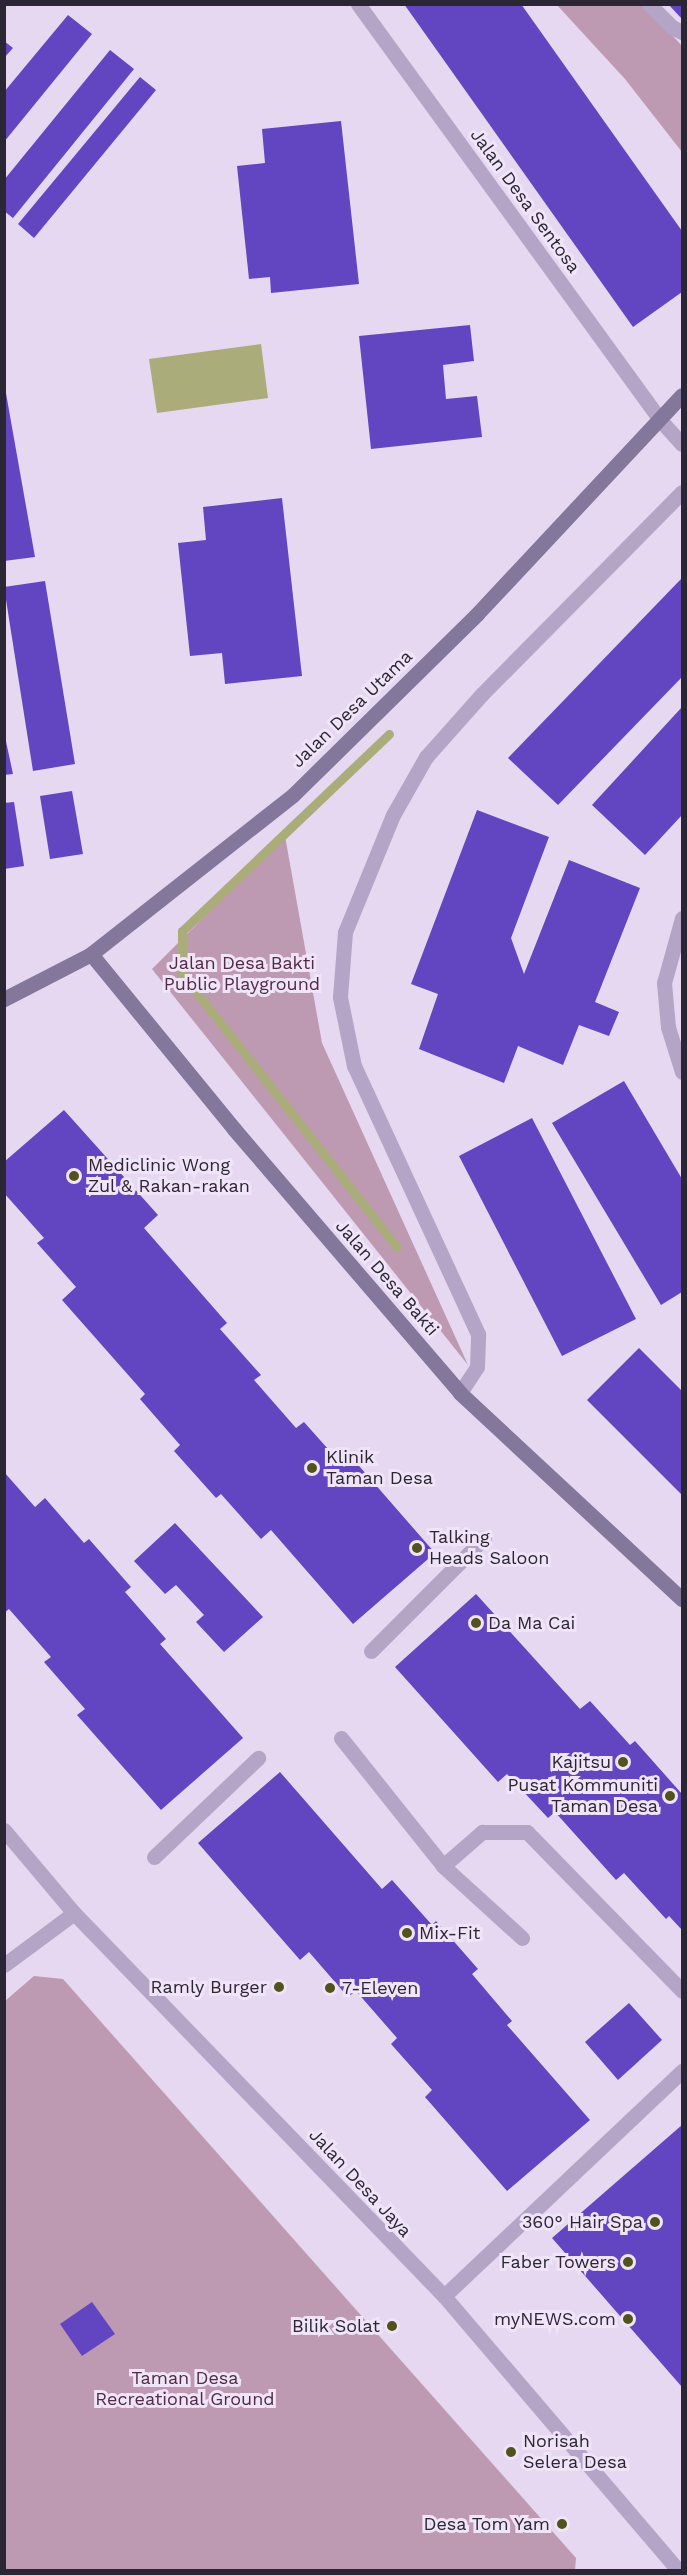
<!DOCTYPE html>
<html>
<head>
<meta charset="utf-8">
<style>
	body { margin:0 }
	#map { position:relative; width:687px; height:2575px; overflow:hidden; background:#e5d8f0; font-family:"Work Sans",sans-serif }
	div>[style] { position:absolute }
	.green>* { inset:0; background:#be99b2 }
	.water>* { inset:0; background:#aaac79 }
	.stream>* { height:9px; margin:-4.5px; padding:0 4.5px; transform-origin:4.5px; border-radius:4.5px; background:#aaac79 }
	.building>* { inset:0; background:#6245c1 }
	.lane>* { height:15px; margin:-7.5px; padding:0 7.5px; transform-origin:7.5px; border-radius:7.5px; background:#b4a5c7 }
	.street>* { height:15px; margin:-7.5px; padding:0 7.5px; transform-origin:7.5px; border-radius:7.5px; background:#b4a5c7 }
	.secondary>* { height:15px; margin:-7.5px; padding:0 7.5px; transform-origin:7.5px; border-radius:7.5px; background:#83779b }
	.dots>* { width:16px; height:16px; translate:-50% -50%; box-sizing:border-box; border:3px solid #efe4f8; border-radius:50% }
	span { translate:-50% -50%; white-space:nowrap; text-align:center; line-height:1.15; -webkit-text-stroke:6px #efe4f8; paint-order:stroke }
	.street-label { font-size:18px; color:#2a2633 }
	.park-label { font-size:18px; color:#502b43 }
	.poi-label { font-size:18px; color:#2a2633 }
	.left { translate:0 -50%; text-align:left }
	.right { translate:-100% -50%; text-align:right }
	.frame { position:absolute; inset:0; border:6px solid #2a2633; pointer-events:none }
</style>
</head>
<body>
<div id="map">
	<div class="green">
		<i style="clip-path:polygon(557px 5px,645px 5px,682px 46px,682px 152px,625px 79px)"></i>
		<i style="clip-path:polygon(285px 836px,322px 1043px,468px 1365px,152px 969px)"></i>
		<i style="clip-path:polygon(34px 1976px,63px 1979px,576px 2558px,575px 2570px,5px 2570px,5px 2001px)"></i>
	</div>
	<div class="water">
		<i style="clip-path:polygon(261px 344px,268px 398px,157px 413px,149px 359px)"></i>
	</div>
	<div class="stream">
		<i style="left:389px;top:734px;width:286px;rotate:136.4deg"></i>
		<i style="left:182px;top:931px;width:43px;rotate:90deg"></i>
		<i style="left:182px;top:974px;width:347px;rotate:51.8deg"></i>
	</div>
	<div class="building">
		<i style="clip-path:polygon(404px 4px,521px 4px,682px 231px,682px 292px,633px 327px)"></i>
		<i style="clip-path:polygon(668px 4px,682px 4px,682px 19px)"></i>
		<i style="clip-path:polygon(68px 15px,92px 34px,4px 142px,4px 92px)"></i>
		<i style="clip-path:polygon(4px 41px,13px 48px,4px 58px)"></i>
		<i style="clip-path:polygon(110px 50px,134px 69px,13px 218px,4px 211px,4px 180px)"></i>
		<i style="clip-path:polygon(140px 77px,156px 90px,34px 238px,18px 224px)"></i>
		<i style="clip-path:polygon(341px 121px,359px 284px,271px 293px,270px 277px,249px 279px,237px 166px,265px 163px,262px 129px)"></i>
		<i style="clip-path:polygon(470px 325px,474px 361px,443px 365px,446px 399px,477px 396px,482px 437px,371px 449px,359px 336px)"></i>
		<i style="clip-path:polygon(4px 382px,35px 557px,4px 561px)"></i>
		<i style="clip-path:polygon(282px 498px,302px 676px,225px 684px,222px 653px,190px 656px,178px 543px,206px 540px,203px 507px)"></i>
		<i style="clip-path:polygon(682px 578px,682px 677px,558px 805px,508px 758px)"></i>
		<i style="clip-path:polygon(45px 581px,75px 764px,33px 771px,4px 587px)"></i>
		<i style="clip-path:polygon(682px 707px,682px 815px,645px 855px,592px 805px)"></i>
		<i style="clip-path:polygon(4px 732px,13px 774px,4px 775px)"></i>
		<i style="clip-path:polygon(72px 791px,83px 854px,50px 859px,40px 796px)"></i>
		<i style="clip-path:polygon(14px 802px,24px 866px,4px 869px,4px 803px)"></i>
		<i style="clip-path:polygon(477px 810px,549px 837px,511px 938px,524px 974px,569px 860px,640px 888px,595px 1002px,619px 1012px,609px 1036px,579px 1025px,563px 1065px,518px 1046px,504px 1083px,419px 1049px,438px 994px,411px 984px)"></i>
		<i style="clip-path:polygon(624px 1081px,682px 1179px,682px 1292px,661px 1305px,552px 1123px)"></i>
		<i style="clip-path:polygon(64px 1110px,158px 1215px,144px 1228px,227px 1323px,220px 1329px,261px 1375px,254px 1380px,296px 1428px,304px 1422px,344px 1467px,353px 1459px,435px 1553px,353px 1624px,271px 1530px,261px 1539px,221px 1494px,216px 1498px,174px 1451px,180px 1445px,140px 1399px,145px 1394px,62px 1300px,76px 1287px,37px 1243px,44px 1238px,4px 1193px,4px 1162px)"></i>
		<i style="clip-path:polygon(532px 1118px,636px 1319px,562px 1356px,459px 1156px)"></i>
		<i style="clip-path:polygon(639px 1348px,682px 1391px,682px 1495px,587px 1400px)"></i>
		<i style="clip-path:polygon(4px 1472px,35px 1507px,45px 1498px,84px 1543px,89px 1539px,131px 1587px,125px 1592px,166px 1639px,160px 1644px,243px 1738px,161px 1810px,77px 1715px,85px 1709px,44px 1662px,51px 1657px,9px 1609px,4px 1613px)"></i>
		<i style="clip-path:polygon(175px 1523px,263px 1617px,224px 1652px,196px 1622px,204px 1615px,176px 1585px,165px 1594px,134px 1561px)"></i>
		<i style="clip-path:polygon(476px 1594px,580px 1709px,590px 1701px,630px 1745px,635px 1741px,682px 1794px,682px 1930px,669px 1916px,666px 1919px,624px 1873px,616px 1880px,555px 1812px,548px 1818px,507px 1774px,498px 1782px,395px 1667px)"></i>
		<i style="clip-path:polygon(280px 1772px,382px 1889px,392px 1880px,432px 1925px,436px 1921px,478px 1969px,472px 1974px,512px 2021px,507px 2025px,590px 2120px,507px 2191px,425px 2097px,432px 2090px,391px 2044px,397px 2038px,356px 1991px,348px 1997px,309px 1952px,300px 1960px,198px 1843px)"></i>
		<i style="clip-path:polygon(629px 2003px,662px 2040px,618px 2080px,585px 2042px)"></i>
		<i style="clip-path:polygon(682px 2125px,682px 2387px,552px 2238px)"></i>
		<i style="clip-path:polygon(92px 2302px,115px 2334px,82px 2356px,60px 2324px)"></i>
	</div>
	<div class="lane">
		<i style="left:649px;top:4px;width:33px;rotate:45deg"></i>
		<i style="left:672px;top:27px;width:11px;rotate:27deg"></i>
		<i style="left:371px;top:1651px;width:160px;rotate:-45deg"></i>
		<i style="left:341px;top:1738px;width:164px;rotate:51.4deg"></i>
		<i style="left:443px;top:1866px;width:107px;rotate:42.3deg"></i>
		<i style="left:154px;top:1857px;width:144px;rotate:-43.6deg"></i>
		<i style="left:443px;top:1866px;width:52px;rotate:-41.1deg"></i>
		<i style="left:482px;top:1832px;width:45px"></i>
		<i style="left:527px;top:1832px;width:222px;rotate:45.7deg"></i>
		<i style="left:444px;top:2296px;width:328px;rotate:-43.4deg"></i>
	</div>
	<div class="street">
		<i style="left:358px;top:4px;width:515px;rotate:54deg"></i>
		<i style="left:661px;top:421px;width:31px;rotate:48deg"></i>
		<i style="left:682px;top:918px;width:67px;rotate:105.5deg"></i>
		<i style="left:664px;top:983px;width:44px;rotate:84.8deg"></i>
		<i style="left:668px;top:1027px;width:47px;rotate:72.7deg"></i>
		<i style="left:460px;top:1393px;width:31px;rotate:-57deg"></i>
		<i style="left:477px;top:1367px;width:33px;rotate:-88deg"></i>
		<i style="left:478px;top:1334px;width:295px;rotate:-114.8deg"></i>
		<i style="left:354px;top:1066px;width:70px;rotate:-101.5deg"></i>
		<i style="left:340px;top:997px;width:65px;rotate:-85.6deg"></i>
		<i style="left:345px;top:932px;width:126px;rotate:-67.7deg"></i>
		<i style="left:393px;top:815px;width:67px;rotate:-60.4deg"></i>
		<i style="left:426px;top:757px;width:84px;rotate:-48.4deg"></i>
		<i style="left:482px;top:694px;width:284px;rotate:-45.3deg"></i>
		<i style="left:4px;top:1830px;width:109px;rotate:49.9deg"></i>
		<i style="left:74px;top:1913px;width:533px;rotate:45.99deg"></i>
		<i style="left:444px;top:2296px;width:360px;rotate:49.5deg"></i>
		<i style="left:4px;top:1965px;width:87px;rotate:-36.6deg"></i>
	</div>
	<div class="secondary">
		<i style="left:91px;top:954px;width:226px;rotate:50.7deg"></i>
		<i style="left:234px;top:1129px;width:348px;rotate:49.4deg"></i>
		<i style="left:460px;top:1393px;width:303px;rotate:42.9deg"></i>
		<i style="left:4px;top:999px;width:98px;rotate:-27.3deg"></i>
		<i style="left:91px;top:954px;width:257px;rotate:-38.2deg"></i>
		<i style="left:293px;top:795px;width:258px;rotate:-44.5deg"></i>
		<i style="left:477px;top:614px;width:300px;rotate:-46.9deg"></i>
	</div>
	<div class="dots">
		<i style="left:74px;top:1176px;background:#50531d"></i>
		<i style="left:312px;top:1468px;background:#50531d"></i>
		<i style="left:417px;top:1548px;background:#50531d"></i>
		<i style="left:476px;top:1623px;background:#50531d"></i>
		<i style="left:623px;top:1762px;background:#50531d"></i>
		<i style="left:670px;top:1796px;background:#50531d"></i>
		<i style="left:407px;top:1933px;background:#50531d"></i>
		<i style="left:279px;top:1987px;background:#50531d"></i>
		<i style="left:330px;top:1988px;background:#50531d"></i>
		<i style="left:655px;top:2222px;background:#50531d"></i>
		<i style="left:628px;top:2262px;background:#50531d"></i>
		<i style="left:628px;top:2319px;background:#50531d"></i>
		<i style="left:392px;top:2326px;background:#50531d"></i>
		<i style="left:511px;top:2452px;background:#50531d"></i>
		<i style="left:562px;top:2524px;background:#50531d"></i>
	</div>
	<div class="street-label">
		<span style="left:525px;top:201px;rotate:54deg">Jalan Desa Sentosa</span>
		<span style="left:352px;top:709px;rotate:-44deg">Jalan Desa Utama</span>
		<span style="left:387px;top:1278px;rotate:49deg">Jalan Desa Bakti</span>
		<span style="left:360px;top:2183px;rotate:47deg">Jalan Desa Jaya</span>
	</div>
	<div class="park-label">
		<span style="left:242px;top:974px">Jalan Desa Bakti<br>Public Playground</span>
		<span style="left:185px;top:2389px">Taman Desa<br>Recreational Ground</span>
	</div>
	<div class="poi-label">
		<span class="left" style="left:88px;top:1176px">Mediclinic Wong<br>Zul &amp; Rakan-rakan</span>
		<span class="left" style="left:326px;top:1468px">Klinik<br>Taman Desa</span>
		<span class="left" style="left:429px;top:1548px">Talking<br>Heads Saloon</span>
		<span class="left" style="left:488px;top:1623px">Da Ma Cai</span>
		<span class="right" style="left:611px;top:1762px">Kajitsu</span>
		<span class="right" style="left:658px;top:1796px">Pusat Kommuniti<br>Taman Desa</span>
		<span class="left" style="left:419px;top:1933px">Mix-Fit</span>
		<span class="right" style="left:267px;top:1987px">Ramly Burger</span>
		<span class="left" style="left:342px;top:1988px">7-Eleven</span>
		<span class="right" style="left:643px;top:2222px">360° Hair Spa</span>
		<span class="right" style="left:616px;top:2262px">Faber Towers</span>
		<span class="right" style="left:616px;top:2319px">myNEWS.com</span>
		<span class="right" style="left:380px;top:2326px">Bilik Solat</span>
		<span class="left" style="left:523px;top:2452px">Norisah<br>Selera Desa</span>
		<span class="right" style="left:550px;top:2524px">Desa Tom Yam</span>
	</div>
	<div class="frame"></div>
</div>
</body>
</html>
